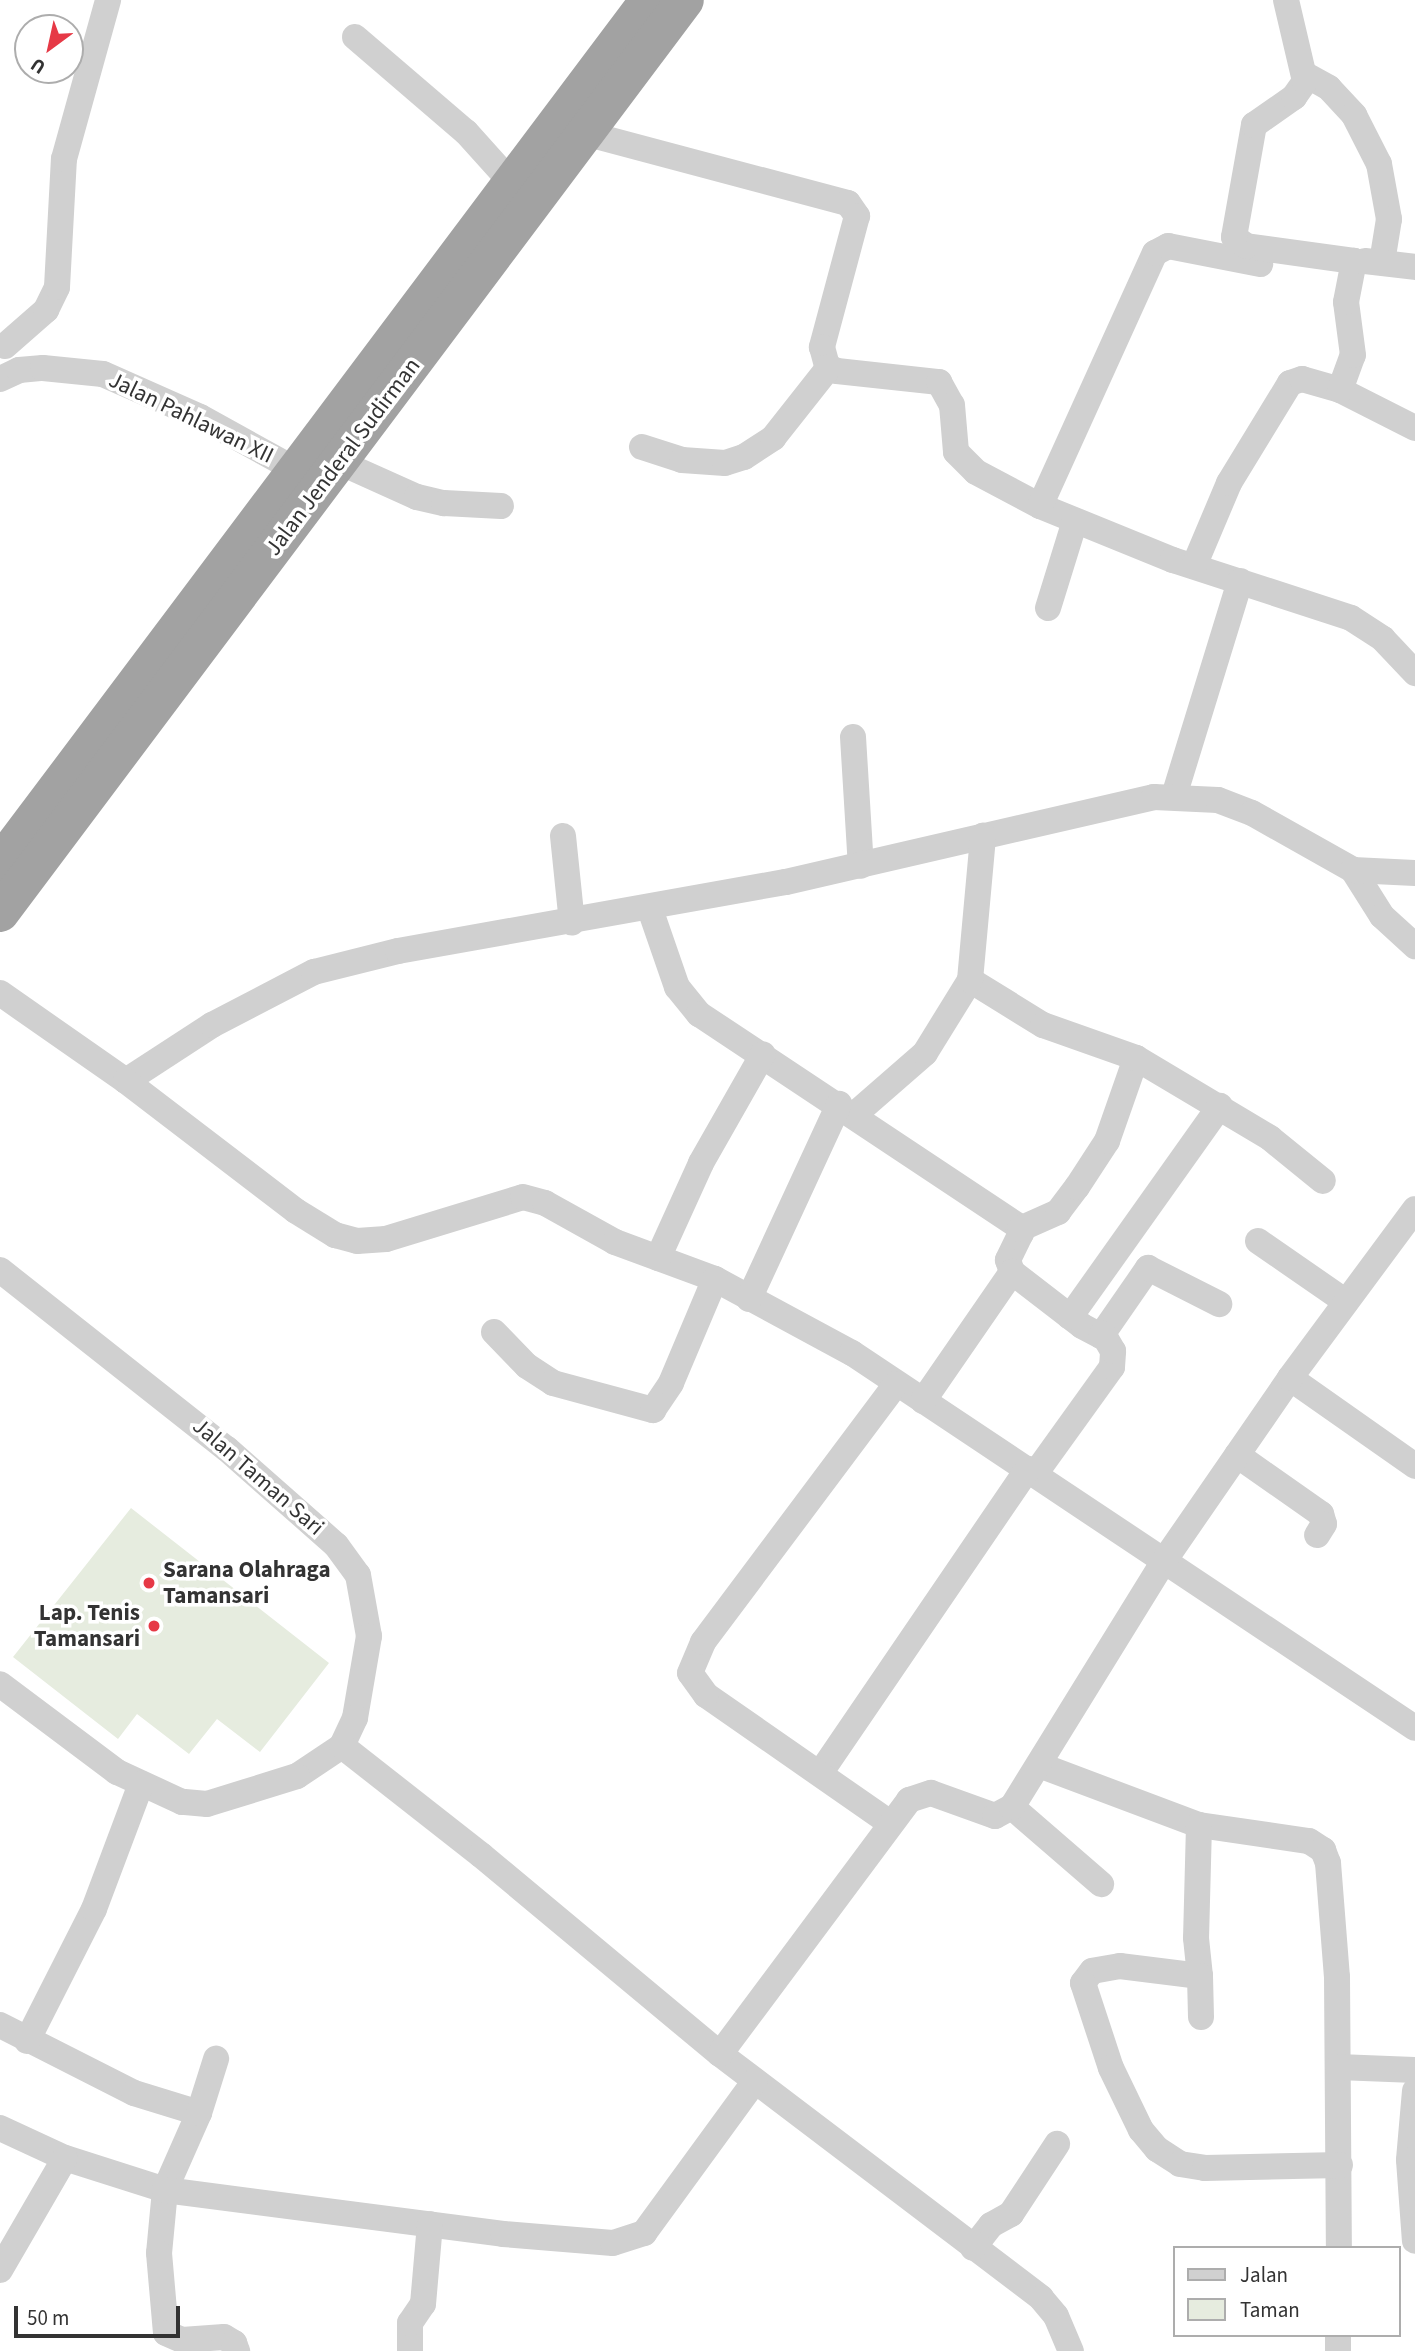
<!DOCTYPE html>
<html>
<head>
<meta charset="utf-8">
<style>
	body { margin:0 }
	#map { position:relative; width:1415px; height:2351px; overflow:hidden; background:#fff; font-family:"Source Sans 3",sans-serif }
	div>[style] { position:absolute }
	.green>* { inset:0; background:#e6ecdf }
	.minor>* { height:26px; margin:-13px; padding:0 13px; transform-origin:13px; border-radius:13px; background:#d0d0d0 }
	.trunk>* { height:38px; margin:-19px; padding:0 19px; transform-origin:19px; border-radius:19px; background:#a2a2a2 }
	.dots>* { width:19px; height:19px; translate:-50% -50%; box-sizing:border-box; border:4px solid #fff; border-radius:50% }
	span { translate:-50% -50%; white-space:nowrap; text-align:center; line-height:1.15; -webkit-text-stroke:7px #fff; paint-order:stroke }
	.street-label { font-size:23px; color:#333 }
	.poi-label { font-size:23px; color:#333; font-weight:700 }
	.left { translate:0 -50%; text-align:left }
	.right { translate:-100% -50%; text-align:right }
	.legend { position:absolute; left:1173px; top:2246px; width:228px; height:91px; box-sizing:border-box; background:#fff; border:2px solid #adadad; margin:0; padding:9px 12px; list-style:none; font-size:21px; color:#333 }
	.legend li { display:flex; align-items:center; gap:14px; height:35px }
	.legend b { width:35px; border:2px solid #adadad }
	.north { position:absolute; left:14px; top:14px; width:70px; height:70px; box-sizing:border-box; background:#fff; border:2px solid #adadad; border-radius:50%; rotate:213deg; font-size:19px; font-weight:700; line-height:28px; text-align:center; color:#333 }
	.north::after { content:''; display:block; margin:auto; width:24px; height:32px; background:#e63946; clip-path:polygon(50% 0,100% 100%,50% 72%,0 100%) }
	.scale { position:absolute; left:14px; top:2306px; width:166px; height:32px; box-sizing:border-box; border:4px solid #333; border-top:0; padding-left:9px; font-size:21px; line-height:24px; white-space:nowrap; color:#333; -webkit-text-stroke:5px #fff; paint-order:stroke }
</style>
</head>
<body>
<div id="map">
	<div class="green">
		<i style="clip-path:polygon(131px 1508px,329px 1663px,260px 1752px,217px 1719px,189px 1754px,137px 1714px,118px 1739px,13px 1657px)"></i>
	</div>
	<div class="minor">
		<i style="left:355px;top:37px;width:146px;rotate:40.6deg"></i>
		<i style="left:466px;top:132px;width:69px;rotate:48deg"></i>
		<i style="left:1306px;top:75px;width:26px;rotate:29deg"></i>
		<i style="left:1329px;top:88px;width:37px;rotate:47deg"></i>
		<i style="left:1354px;top:115px;width:55px;rotate:63deg"></i>
		<i style="left:1379px;top:164px;width:56px;rotate:79.7deg"></i>
		<i style="left:1389px;top:219px;width:44px;rotate:99.2deg"></i>
		<i style="left:588px;top:134px;width:269px;rotate:14.9deg"></i>
		<i style="left:848px;top:203px;width:16px;rotate:55deg"></i>
		<i style="left:857px;top:216px;width:136px;rotate:105deg"></i>
		<i style="left:822px;top:347px;width:20px;rotate:75deg"></i>
		<i style="left:827px;top:366px;width:11px;rotate:27deg"></i>
		<i style="left:837px;top:371px;width:103px;rotate:6.2deg"></i>
		<i style="left:939px;top:382px;width:26px;rotate:61deg"></i>
		<i style="left:952px;top:405px;width:47px;rotate:85.1deg"></i>
		<i style="left:956px;top:452px;width:28px;rotate:45deg"></i>
		<i style="left:976px;top:472px;width:72px;rotate:28deg"></i>
		<i style="left:1040px;top:506px;width:144px;rotate:22.1deg"></i>
		<i style="left:1173px;top:560px;width:187px;rotate:18deg"></i>
		<i style="left:1351px;top:618px;width:38px;rotate:33deg"></i>
		<i style="left:1383px;top:639px;width:47px;rotate:46.7deg"></i>
		<i style="left:1365px;top:261px;width:50px;rotate:6.8deg"></i>
		<i style="left:5px;top:346px;width:55px;rotate:-41.3deg"></i>
		<i style="left:46px;top:310px;width:25px;rotate:-64deg"></i>
		<i style="left:57px;top:287px;width:128px;rotate:-86.9deg"></i>
		<i style="left:64px;top:159px;width:165px;rotate:-74.5deg"></i>
		<i style="left:0;top:379px;width:21px;rotate:-25deg"></i>
		<i style="left:19px;top:370px;width:24px;rotate:-5deg"></i>
		<i style="left:43px;top:368px;width:60px;rotate:5.7deg"></i>
		<i style="left:103px;top:374px;width:106px;rotate:23.9deg"></i>
		<i style="left:200px;top:417px;width:112px;rotate:28.9deg"></i>
		<i style="left:1340px;top:390px;width:84px;rotate:26.9deg"></i>
		<i style="left:642px;top:447px;width:42px;rotate:18deg"></i>
		<i style="left:682px;top:460px;width:43px;rotate:4deg"></i>
		<i style="left:725px;top:463px;width:20px;rotate:-18deg"></i>
		<i style="left:744px;top:457px;width:35px;rotate:-33deg"></i>
		<i style="left:773px;top:438px;width:90px;rotate:-51.7deg"></i>
		<i style="left:339px;top:462px;width:85px;rotate:24.2deg"></i>
		<i style="left:417px;top:497px;width:28px;rotate:13deg"></i>
		<i style="left:444px;top:503px;width:57px;rotate:3deg"></i>
		<i style="left:1040px;top:506px;width:278px;rotate:-65.6deg"></i>
		<i style="left:1155px;top:253px;width:15px;rotate:-28deg"></i>
		<i style="left:1168px;top:246px;width:94px;rotate:11.1deg"></i>
		<i style="left:1194px;top:566px;width:90px;rotate:-67.1deg"></i>
		<i style="left:1229px;top:483px;width:117px;rotate:-58.6deg"></i>
		<i style="left:1290px;top:383px;width:13px;rotate:-18deg"></i>
		<i style="left:1302px;top:379px;width:40px;rotate:16deg"></i>
		<i style="left:1340px;top:390px;width:37px;rotate:-70deg"></i>
		<i style="left:1353px;top:355px;width:53px;rotate:-97.5deg"></i>
		<i style="left:1346px;top:302px;width:42px;rotate:-79deg"></i>
		<i style="left:1354px;top:261px;width:109px;rotate:-172.1deg"></i>
		<i style="left:1246px;top:246px;width:15px;rotate:-143deg"></i>
		<i style="left:1234px;top:237px;width:114px;rotate:-79.9deg"></i>
		<i style="left:1254px;top:125px;width:49px;rotate:-35deg"></i>
		<i style="left:1294px;top:97px;width:19px;rotate:-55deg"></i>
		<i style="left:1305px;top:81px;width:83px;rotate:-103.2deg"></i>
		<i style="left:1048px;top:608px;width:91px;rotate:-72.8deg"></i>
		<i style="left:853px;top:737px;width:129px;rotate:86.5deg"></i>
		<i style="left:1174px;top:796px;width:225px;rotate:-72.9deg"></i>
		<i style="left:563px;top:836px;width:87px;rotate:84.1deg"></i>
		<i style="left:1353px;top:870px;width:54px;rotate:57.8deg"></i>
		<i style="left:1382px;top:916px;width:45px;rotate:42.3deg"></i>
		<i style="left:650px;top:909px;width:83px;rotate:70.9deg"></i>
		<i style="left:677px;top:987px;width:35px;rotate:51deg"></i>
		<i style="left:699px;top:1014px;width:383px;rotate:33.6deg"></i>
		<i style="left:1018px;top:1226px;width:8px;rotate:67deg"></i>
		<i style="left:1021px;top:1233px;width:30px;rotate:116deg"></i>
		<i style="left:1008px;top:1260px;width:13px;rotate:72deg"></i>
		<i style="left:1012px;top:1272px;width:88px;rotate:37.6deg"></i>
		<i style="left:1082px;top:1326px;width:21px;rotate:28deg"></i>
		<i style="left:1101px;top:1336px;width:83px;rotate:-55.3deg"></i>
		<i style="left:1148px;top:1268px;width:80px;rotate:26.9deg"></i>
		<i style="left:970px;top:980px;width:86px;rotate:31.7deg"></i>
		<i style="left:1043px;top:1025px;width:99px;rotate:19.5deg"></i>
		<i style="left:0;top:993px;width:154px;rotate:34.9deg"></i>
		<i style="left:126px;top:1081px;width:103px;rotate:-33.1deg"></i>
		<i style="left:212px;top:1025px;width:115px;rotate:-27.5deg"></i>
		<i style="left:314px;top:972px;width:87px;rotate:-14deg"></i>
		<i style="left:398px;top:951px;width:394px;rotate:-10.1deg"></i>
		<i style="left:786px;top:882px;width:378px;rotate:-13deg"></i>
		<i style="left:1154px;top:797px;width:64px;rotate:2.7deg"></i>
		<i style="left:1218px;top:800px;width:36px;rotate:21deg"></i>
		<i style="left:1252px;top:813px;width:116px;rotate:29.4deg"></i>
		<i style="left:1353px;top:870px;width:62px;rotate:2.8deg"></i>
		<i style="left:126px;top:1081px;width:214px;rotate:37.4deg"></i>
		<i style="left:296px;top:1211px;width:46px;rotate:31.6deg"></i>
		<i style="left:335px;top:1235px;width:23px;rotate:15deg"></i>
		<i style="left:357px;top:1241px;width:29px;rotate:-4deg"></i>
		<i style="left:386px;top:1239px;width:143px;rotate:-17deg"></i>
		<i style="left:523px;top:1197px;width:23px;rotate:15deg"></i>
		<i style="left:545px;top:1203px;width:80px;rotate:29.1deg"></i>
		<i style="left:615px;top:1242px;width:107px;rotate:20.3deg"></i>
		<i style="left:715px;top:1279px;width:156px;rotate:28.4deg"></i>
		<i style="left:852px;top:1353px;width:676px;rotate:33.67deg"></i>
		<i style="left:854px;top:1115px;width:94px;rotate:-41.1deg"></i>
		<i style="left:925px;top:1053px;width:86px;rotate:-58.3deg"></i>
		<i style="left:970px;top:980px;width:145px;rotate:-84.8deg"></i>
		<i style="left:1020px;top:1229px;width:42px;rotate:-24.1deg"></i>
		<i style="left:1058px;top:1212px;width:31px;rotate:-53deg"></i>
		<i style="left:1077px;top:1187px;width:55px;rotate:-56.9deg"></i>
		<i style="left:1107px;top:1141px;width:88px;rotate:-70.7deg"></i>
		<i style="left:1136px;top:1058px;width:156px;rotate:30.8deg"></i>
		<i style="left:1270px;top:1138px;width:68px;rotate:39.1deg"></i>
		<i style="left:1258px;top:1241px;width:107px;rotate:34.7deg"></i>
		<i style="left:658px;top:1258px;width:104px;rotate:-65.6deg"></i>
		<i style="left:701px;top:1163px;width:125px;rotate:-60.4deg"></i>
		<i style="left:0;top:1270px;width:289px;rotate:38.3deg"></i>
		<i style="left:227px;top:1449px;width:145px;rotate:41.4deg"></i>
		<i style="left:336px;top:1545px;width:37px;rotate:54deg"></i>
		<i style="left:358px;top:1575px;width:62px;rotate:79.8deg"></i>
		<i style="left:369px;top:1636px;width:83px;rotate:99.7deg"></i>
		<i style="left:355px;top:1718px;width:31px;rotate:115deg"></i>
		<i style="left:342px;top:1746px;width:54px;rotate:146.3deg"></i>
		<i style="left:297px;top:1776px;width:94px;rotate:162.7deg"></i>
		<i style="left:207px;top:1804px;width:25px;rotate:-175deg"></i>
		<i style="left:182px;top:1802px;width:72px;rotate:-155.2deg"></i>
		<i style="left:117px;top:1772px;width:146px;rotate:-143.1deg"></i>
		<i style="left:749px;top:1299px;width:215px;rotate:-65.2deg"></i>
		<i style="left:1070px;top:1317px;width:259px;rotate:-54.6deg"></i>
		<i style="left:494px;top:1332px;width:47px;rotate:45.9deg"></i>
		<i style="left:527px;top:1366px;width:31px;rotate:33deg"></i>
		<i style="left:553px;top:1383px;width:104px;rotate:15.1deg"></i>
		<i style="left:653px;top:1410px;width:32px;rotate:-56deg"></i>
		<i style="left:671px;top:1383px;width:113px;rotate:-67.1deg"></i>
		<i style="left:1290px;top:1378px;width:153px;rotate:35.1deg"></i>
		<i style="left:923px;top:1401px;width:157px;rotate:-55.4deg"></i>
		<i style="left:1237px;top:1455px;width:103px;rotate:35.1deg"></i>
		<i style="left:1321px;top:1514px;width:10px;rotate:73deg"></i>
		<i style="left:1324px;top:1524px;width:13px;rotate:122deg"></i>
		<i style="left:1035px;top:1474px;width:132px;rotate:-54.3deg"></i>
		<i style="left:1112px;top:1367px;width:16px;rotate:-86deg"></i>
		<i style="left:1113px;top:1351px;width:20px;rotate:-120deg"></i>
		<i style="left:342px;top:1746px;width:177px;rotate:38.1deg"></i>
		<i style="left:481px;top:1855px;width:311px;rotate:39.8deg"></i>
		<i style="left:720px;top:2054px;width:403px;rotate:37.2deg"></i>
		<i style="left:1041px;top:2298px;width:23px;rotate:50deg"></i>
		<i style="left:1056px;top:2316px;width:38px;rotate:67deg"></i>
		<i style="left:1039px;top:1765px;width:171px;rotate:20.6deg"></i>
		<i style="left:1199px;top:1825px;width:111px;rotate:8.3deg"></i>
		<i style="left:1309px;top:1841px;width:17px;rotate:33deg"></i>
		<i style="left:1323px;top:1850px;width:14px;rotate:69deg"></i>
		<i style="left:1328px;top:1863px;width:114px;rotate:85.5deg"></i>
		<i style="left:1337px;top:1977px;width:271px;rotate:89.6deg"></i>
		<i style="left:821px;top:1772px;width:367px;rotate:-55.7deg"></i>
		<i style="left:1012px;top:1807px;width:118px;rotate:40.9deg"></i>
		<i style="left:890px;top:1823px;width:224px;rotate:-145.2deg"></i>
		<i style="left:706px;top:1695px;width:27px;rotate:-126deg"></i>
		<i style="left:690px;top:1673px;width:34px;rotate:-67deg"></i>
		<i style="left:703px;top:1642px;width:322px;rotate:-53.2deg"></i>
		<i style="left:1199px;top:1825px;width:113px;rotate:91.5deg"></i>
		<i style="left:1196px;top:1938px;width:38px;rotate:84deg"></i>
		<i style="left:1200px;top:1976px;width:81px;rotate:-172.9deg"></i>
		<i style="left:1120px;top:1966px;width:28px;rotate:170deg"></i>
		<i style="left:1092px;top:1971px;width:15px;rotate:127deg"></i>
		<i style="left:1083px;top:1983px;width:89px;rotate:71.8deg"></i>
		<i style="left:1111px;top:2068px;width:69px;rotate:64.2deg"></i>
		<i style="left:1141px;top:2130px;width:25px;rotate:50deg"></i>
		<i style="left:1157px;top:2149px;width:27px;rotate:33deg"></i>
		<i style="left:1180px;top:2164px;width:25px;rotate:9deg"></i>
		<i style="left:1205px;top:2168px;width:135px;rotate:-1.3deg"></i>
		<i style="left:1200px;top:1976px;width:41px;rotate:88.6deg"></i>
		<i style="left:0;top:2025px;width:150px;rotate:26.9deg"></i>
		<i style="left:134px;top:2093px;width:68px;rotate:17.1deg"></i>
		<i style="left:199px;top:2113px;width:84px;rotate:113.8deg"></i>
		<i style="left:165px;top:2190px;width:63px;rotate:95.4deg"></i>
		<i style="left:159px;top:2253px;width:80px;rotate:85deg"></i>
		<i style="left:166px;top:2333px;width:17px;rotate:24deg"></i>
		<i style="left:182px;top:2340px;width:42px;rotate:-4.1deg"></i>
		<i style="left:224px;top:2337px;width:12px;rotate:31deg"></i>
		<i style="left:234px;top:2343px;width:9px;rotate:69deg"></i>
		<i style="left:27px;top:2041px;width:148px;rotate:-63.1deg"></i>
		<i style="left:94px;top:1909px;width:134px;rotate:-69.4deg"></i>
		<i style="left:720px;top:2054px;width:317px;rotate:-53.3deg"></i>
		<i style="left:909px;top:1800px;width:23px;rotate:-18deg"></i>
		<i style="left:931px;top:1793px;width:68px;rotate:19.8deg"></i>
		<i style="left:995px;top:1816px;width:19px;rotate:-28deg"></i>
		<i style="left:1012px;top:1807px;width:293px;rotate:-58.3deg"></i>
		<i style="left:1166px;top:1558px;width:219px;rotate:-55.4deg"></i>
		<i style="left:1290px;top:1378px;width:210px;rotate:-53.5deg"></i>
		<i style="left:1338px;top:2067px;width:77px;rotate:2.2deg"></i>
		<i style="left:1415px;top:2091px;width:69px;rotate:95deg"></i>
		<i style="left:1409px;top:2160px;width:81px;rotate:85.8deg"></i>
		<i style="left:199px;top:2113px;width:57px;rotate:-72.5deg"></i>
		<i style="left:0;top:2128px;width:72px;rotate:24.8deg"></i>
		<i style="left:65px;top:2158px;width:105px;rotate:17.7deg"></i>
		<i style="left:165px;top:2190px;width:341px;rotate:7.4deg"></i>
		<i style="left:503px;top:2234px;width:110px;rotate:4.7deg"></i>
		<i style="left:613px;top:2243px;width:33px;rotate:-18deg"></i>
		<i style="left:644px;top:2233px;width:188px;rotate:-53.9deg"></i>
		<i style="left:973px;top:2248px;width:29px;rotate:-52deg"></i>
		<i style="left:991px;top:2225px;width:23px;rotate:-29deg"></i>
		<i style="left:1011px;top:2214px;width:84px;rotate:-56.7deg"></i>
		<i style="left:0;top:2270px;width:129px;rotate:-59.9deg"></i>
		<i style="left:410px;top:2351px;width:28px;rotate:-90deg"></i>
		<i style="left:410px;top:2323px;width:23px;rotate:-56deg"></i>
		<i style="left:423px;top:2304px;width:80px;rotate:-85deg"></i>
		<i style="left:1338px;top:2351px;width:16px;rotate:-90deg"></i>
	</div>
	<div class="trunk">
		<i style="left:0;top:864px;width:1081px;rotate:-53.09deg"></i>
		<i style="left:0;top:913px;width:1141px;rotate:-53.12deg"></i>
	</div>
	<div class="dots">
		<i style="left:149px;top:1583px;background:#e63946"></i>
		<i style="left:154px;top:1626px;background:#e63946"></i>
	</div>
	<div class="street-label">
		<span style="left:191px;top:418px;rotate:26deg">Jalan Pahlawan XII</span>
		<span style="left:343px;top:457px;rotate:-53deg">Jalan Jenderal Sudirman</span>
		<span style="left:258px;top:1477px;rotate:41deg">Jalan Taman Sari</span>
	</div>
	<div class="poi-label">
		<span class="left" style="left:163px;top:1583px">Sarana Olahraga<br>Tamansari</span>
		<span class="right" style="left:140px;top:1626px">Lap. Tenis<br>Tamansari</span>
	</div>
	<ul class="legend">
	<li><b style="height:9px;background:#d0d0d0"></b>Jalan</li>
	<li><b style="height:19px;background:#e6ecdf"></b>Taman</li>
	</ul>
	<div class="north">U</div>
	<div class="scale">50 m</div>
</div>
</body>
</html>
